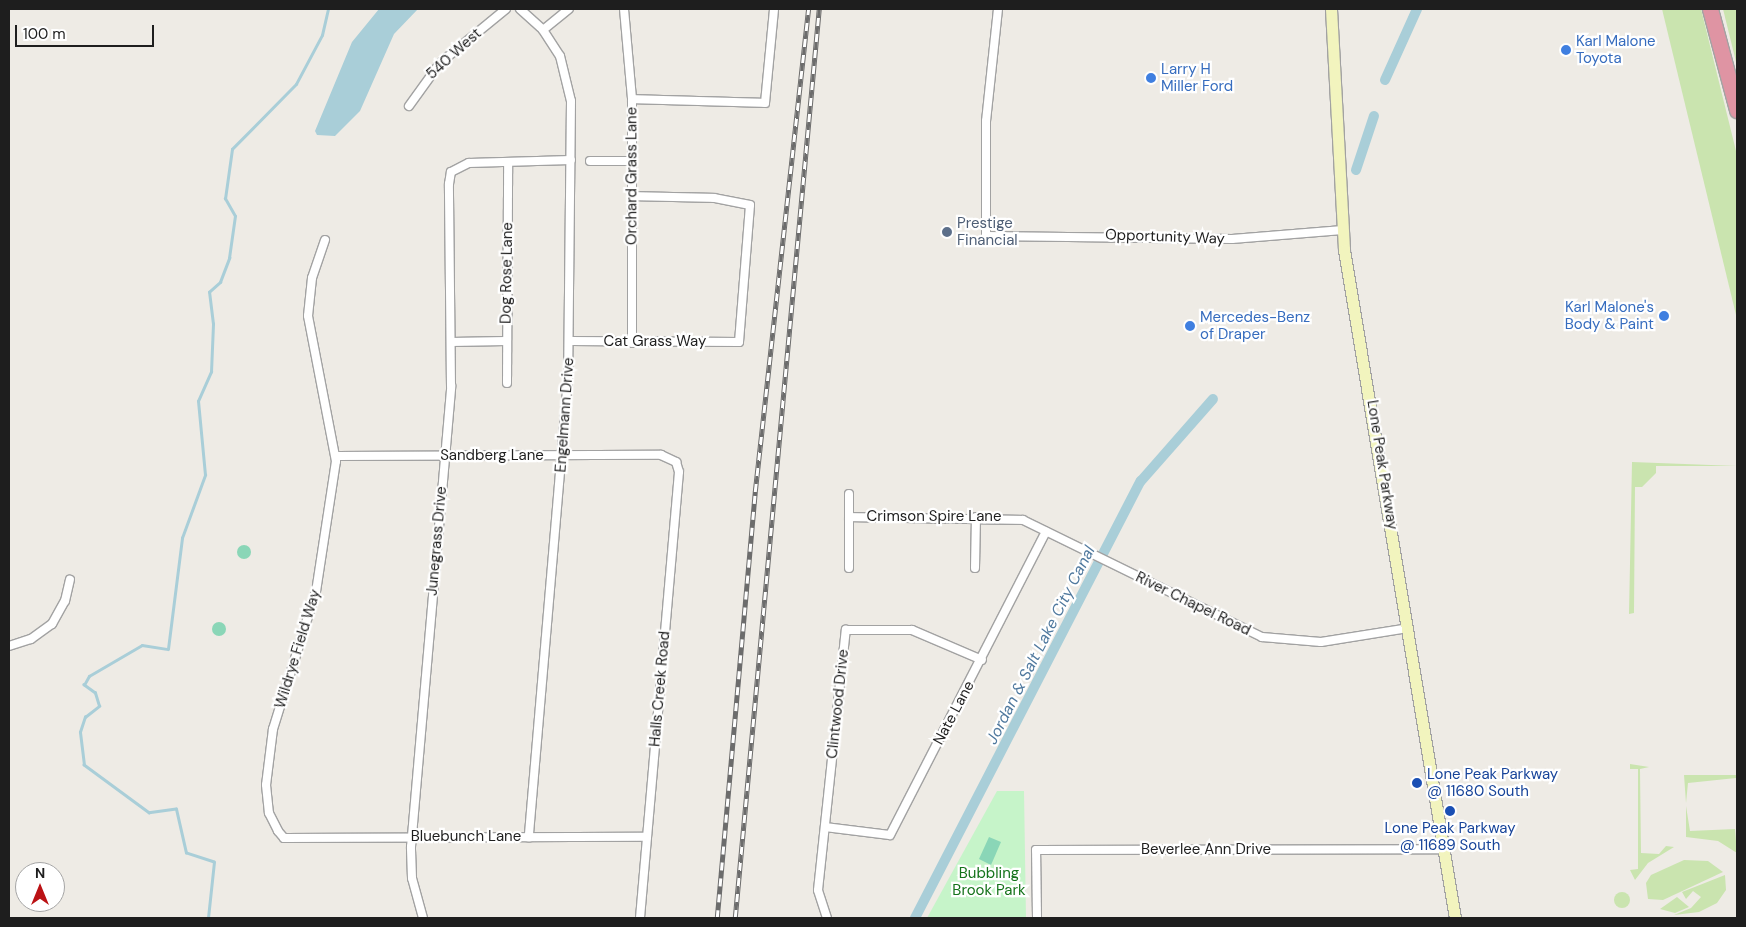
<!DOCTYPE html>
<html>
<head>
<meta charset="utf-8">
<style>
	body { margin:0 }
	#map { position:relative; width:1746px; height:927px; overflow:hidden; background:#eeebe5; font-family:"DM Sans",sans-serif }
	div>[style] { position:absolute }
	.grass>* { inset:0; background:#cae4af }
	.round { border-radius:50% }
	.park>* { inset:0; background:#c6f4c9 }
	.pitch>* { inset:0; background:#8ad6b7 }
	.water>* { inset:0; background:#a9ced8 }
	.stream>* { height:2.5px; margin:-1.25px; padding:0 1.25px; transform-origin:1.25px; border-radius:1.25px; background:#a9ced8 }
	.canal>* { height:10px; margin:-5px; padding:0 5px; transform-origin:5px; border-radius:5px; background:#a9ced8 }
	.roads { filter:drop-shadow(1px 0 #a2a2a2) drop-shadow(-1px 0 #a2a2a2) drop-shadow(0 1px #a2a2a2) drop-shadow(0 -1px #a2a2a2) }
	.minor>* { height:8px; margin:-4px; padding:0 4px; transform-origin:4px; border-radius:4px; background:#fff }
	.secondary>* { height:11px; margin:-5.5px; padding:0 5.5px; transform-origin:5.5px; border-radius:5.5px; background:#f2f4be }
	.motorway>* { height:15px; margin:-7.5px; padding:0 7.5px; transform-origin:7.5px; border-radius:7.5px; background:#df94a3 }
	.rail>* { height:4.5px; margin-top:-2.25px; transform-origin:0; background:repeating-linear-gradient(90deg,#fff 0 8px,#6c6c6c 0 16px); box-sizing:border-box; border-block:1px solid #6c6c6c }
	.dots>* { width:14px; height:14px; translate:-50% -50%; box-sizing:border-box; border:2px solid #fff; border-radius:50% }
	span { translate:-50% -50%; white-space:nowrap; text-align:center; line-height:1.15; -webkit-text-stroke:4.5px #fff; paint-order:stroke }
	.shop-label { font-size:15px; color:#366cbe }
	.left { translate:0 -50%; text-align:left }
	.right { translate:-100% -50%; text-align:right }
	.street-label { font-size:15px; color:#1e1e1e }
	.service-label { font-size:15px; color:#4e5e75 }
	.transit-label { font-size:15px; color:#164399 }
	.park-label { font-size:15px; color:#15731b }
	.water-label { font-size:16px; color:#50799e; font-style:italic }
	.frame { position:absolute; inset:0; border:10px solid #1e1e1e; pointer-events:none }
	.north { position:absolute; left:15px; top:862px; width:50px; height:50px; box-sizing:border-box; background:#fff; border:1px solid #a5a5a5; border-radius:50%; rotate:0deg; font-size:14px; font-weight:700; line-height:20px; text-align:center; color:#1e1e1e }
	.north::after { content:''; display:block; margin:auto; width:18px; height:22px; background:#bb1215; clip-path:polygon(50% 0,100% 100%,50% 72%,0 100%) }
	.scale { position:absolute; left:15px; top:25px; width:139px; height:22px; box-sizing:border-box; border:2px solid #1e1e1e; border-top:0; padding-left:6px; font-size:15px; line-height:18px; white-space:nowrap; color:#1e1e1e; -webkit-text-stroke:4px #fff; paint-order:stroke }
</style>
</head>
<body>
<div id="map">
	<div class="grass">
		<i style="clip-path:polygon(1662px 9px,1701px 9px,1737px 155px,1737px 319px)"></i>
		<i style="clip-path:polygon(1723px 9px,1737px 9px,1737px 66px)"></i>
		<i style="clip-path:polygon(1632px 462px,1737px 466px,1656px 466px,1656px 473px,1642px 487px,1635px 487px,1634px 613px,1629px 614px)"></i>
		<i style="clip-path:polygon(1630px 764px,1649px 767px,1640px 769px,1641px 853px,1659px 854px,1666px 846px,1674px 847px,1648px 863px,1635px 880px,1630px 870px,1638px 869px,1638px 769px,1630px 769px)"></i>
		<i style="clip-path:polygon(1684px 775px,1736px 775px,1736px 778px,1688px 783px,1686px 803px)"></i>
		<i style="clip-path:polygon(1686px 806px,1690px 831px,1735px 829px,1737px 853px,1718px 841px,1686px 837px)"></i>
		<i style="clip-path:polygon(1684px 860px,1708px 861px,1723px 872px,1663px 900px,1648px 899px,1646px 883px,1651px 875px)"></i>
		<i style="clip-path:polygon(1725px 875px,1726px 890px,1717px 903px,1699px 912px,1674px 915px,1691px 908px,1701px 897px,1693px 891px,1686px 899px,1682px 892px)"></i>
		<i class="round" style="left:1614px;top:892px;width:16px;height:16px"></i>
		<i style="clip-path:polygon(1677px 897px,1689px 907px,1675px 913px,1660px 909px)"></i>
	</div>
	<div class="park">
		<i style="clip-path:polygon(997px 791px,1024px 791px,1026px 918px,927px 918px)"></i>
	</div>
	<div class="pitch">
		<i class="round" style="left:237px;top:545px;width:14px;height:14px"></i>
		<i class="round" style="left:212px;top:622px;width:14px;height:14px"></i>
		<i style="clip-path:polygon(989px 837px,1001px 842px,991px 865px,979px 859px)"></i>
	</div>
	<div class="water">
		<i style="clip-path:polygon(379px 9px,418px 9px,394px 34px,360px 111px,335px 136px,317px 135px,315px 131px,352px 42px)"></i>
	</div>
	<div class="stream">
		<i style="left:208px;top:918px;width:56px;rotate:-83.9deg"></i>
		<i style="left:214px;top:862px;width:29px;rotate:-162deg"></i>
		<i style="left:186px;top:853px;width:45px;rotate:-102.8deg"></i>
		<i style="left:176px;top:809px;width:27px;rotate:172deg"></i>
		<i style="left:149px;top:813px;width:81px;rotate:-143.6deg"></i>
		<i style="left:84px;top:765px;width:33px;rotate:-97deg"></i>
		<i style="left:80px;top:732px;width:16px;rotate:-72deg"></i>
		<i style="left:85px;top:717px;width:18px;rotate:-38deg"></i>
		<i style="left:99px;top:706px;width:14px;rotate:-107deg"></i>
		<i style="left:95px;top:693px;width:14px;rotate:-144deg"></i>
		<i style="left:84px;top:685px;width:10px;rotate:-61deg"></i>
		<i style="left:89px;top:676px;width:61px;rotate:-30.3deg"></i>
		<i style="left:142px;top:645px;width:26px;rotate:9deg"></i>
		<i style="left:168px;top:649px;width:112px;rotate:-82.8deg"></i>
		<i style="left:182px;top:538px;width:67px;rotate:-69.9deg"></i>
		<i style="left:205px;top:475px;width:74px;rotate:-95.4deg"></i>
		<i style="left:198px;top:401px;width:32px;rotate:-66deg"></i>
		<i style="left:211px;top:372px;width:48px;rotate:-87.6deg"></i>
		<i style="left:213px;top:324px;width:32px;rotate:-97deg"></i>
		<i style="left:209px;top:292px;width:15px;rotate:-42deg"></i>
		<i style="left:220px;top:282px;width:26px;rotate:-69deg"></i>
		<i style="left:229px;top:258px;width:42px;rotate:-81.9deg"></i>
		<i style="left:235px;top:216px;width:20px;rotate:-120deg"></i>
		<i style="left:225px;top:199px;width:50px;rotate:-82deg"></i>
		<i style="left:232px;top:149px;width:91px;rotate:-45.4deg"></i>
		<i style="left:296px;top:84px;width:55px;rotate:-62deg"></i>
		<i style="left:322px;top:35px;width:27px;rotate:-77deg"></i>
	</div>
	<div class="canal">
		<i style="left:1385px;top:80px;width:78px;rotate:-65.7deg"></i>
		<i style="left:1356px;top:170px;width:57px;rotate:-71.6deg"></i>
		<i style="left:915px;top:918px;width:492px;rotate:-62.7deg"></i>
		<i style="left:1141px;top:481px;width:109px;rotate:-48.7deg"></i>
	</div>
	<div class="roads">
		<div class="minor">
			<i style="left:520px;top:9px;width:31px;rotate:42deg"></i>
			<i style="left:543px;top:30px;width:31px;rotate:57deg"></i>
			<i style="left:560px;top:56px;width:46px;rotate:76.3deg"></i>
			<i style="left:571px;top:101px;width:278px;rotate:90.6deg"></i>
			<i style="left:568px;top:379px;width:460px;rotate:94.9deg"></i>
			<i style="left:624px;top:9px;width:90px;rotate:84.9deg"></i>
			<i style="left:632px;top:99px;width:244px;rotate:90deg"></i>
			<i style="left:998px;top:9px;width:113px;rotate:96.1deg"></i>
			<i style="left:986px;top:121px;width:115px;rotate:90deg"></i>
			<i style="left:986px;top:236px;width:246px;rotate:0.7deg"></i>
			<i style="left:1232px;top:239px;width:111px;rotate:-4.6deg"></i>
			<i style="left:543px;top:30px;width:33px;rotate:-39deg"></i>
			<i style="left:632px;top:99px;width:133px;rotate:1.7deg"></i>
			<i style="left:765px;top:103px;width:94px;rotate:-84.5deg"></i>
			<i style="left:409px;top:106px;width:53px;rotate:-54.2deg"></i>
			<i style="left:440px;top:63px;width:85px;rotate:-39.3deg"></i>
			<i style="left:590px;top:161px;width:42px"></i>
			<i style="left:325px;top:240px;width:40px;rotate:108.9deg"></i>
			<i style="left:312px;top:278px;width:38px;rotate:96deg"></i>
			<i style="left:308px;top:316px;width:148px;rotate:79.1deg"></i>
			<i style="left:336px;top:461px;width:132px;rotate:98.7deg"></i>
			<i style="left:316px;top:591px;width:145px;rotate:107.3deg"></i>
			<i style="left:273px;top:729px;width:56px;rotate:97.1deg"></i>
			<i style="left:266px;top:785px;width:28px;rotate:84deg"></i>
			<i style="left:269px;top:813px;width:20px;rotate:63deg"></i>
			<i style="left:278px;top:831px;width:9px;rotate:49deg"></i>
			<i style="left:284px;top:838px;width:363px;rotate:-0.2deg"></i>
			<i style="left:570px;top:341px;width:169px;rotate:0.3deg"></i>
			<i style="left:739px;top:342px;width:137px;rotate:-85.4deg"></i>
			<i style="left:750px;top:205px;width:37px;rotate:-169deg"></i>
			<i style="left:714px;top:198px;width:82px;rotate:-178.6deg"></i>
			<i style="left:451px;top:342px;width:55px;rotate:-1deg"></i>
			<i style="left:507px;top:383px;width:221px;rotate:-89.7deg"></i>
			<i style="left:336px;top:456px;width:325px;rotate:-0.2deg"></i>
			<i style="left:661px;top:455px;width:17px;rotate:25deg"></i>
			<i style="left:676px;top:462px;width:10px;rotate:73deg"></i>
			<i style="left:679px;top:472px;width:448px;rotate:95deg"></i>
			<i style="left:849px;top:494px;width:74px;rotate:90deg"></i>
			<i style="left:849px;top:517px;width:174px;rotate:1deg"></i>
			<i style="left:1023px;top:520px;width:266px;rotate:26.1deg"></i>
			<i style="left:1262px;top:637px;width:59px;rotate:4.8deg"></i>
			<i style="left:1321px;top:642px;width:88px;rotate:-9.1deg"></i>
			<i style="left:975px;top:568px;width:51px;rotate:-88.9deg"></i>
			<i style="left:9px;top:646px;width:23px;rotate:-18deg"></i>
			<i style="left:31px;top:639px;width:26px;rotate:-36deg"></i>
			<i style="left:52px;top:624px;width:26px;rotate:-61deg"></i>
			<i style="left:65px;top:601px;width:22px;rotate:-77deg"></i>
			<i style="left:825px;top:827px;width:65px;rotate:7deg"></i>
			<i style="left:890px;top:835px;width:341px;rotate:-62.8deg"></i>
			<i style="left:423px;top:918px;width:41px;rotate:-105.4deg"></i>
			<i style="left:412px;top:878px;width:31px;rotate:-92deg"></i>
			<i style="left:411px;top:847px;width:463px;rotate:-85deg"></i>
			<i style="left:451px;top:386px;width:202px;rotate:-90.6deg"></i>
			<i style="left:449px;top:184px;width:12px;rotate:-81deg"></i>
			<i style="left:451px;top:172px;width:20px;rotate:-27deg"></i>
			<i style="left:469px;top:163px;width:102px;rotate:-1.7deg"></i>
			<i style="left:827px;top:918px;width:29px;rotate:-108deg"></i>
			<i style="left:818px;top:890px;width:262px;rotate:-83.9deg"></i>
			<i style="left:846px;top:630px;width:66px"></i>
			<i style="left:912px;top:630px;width:76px;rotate:23.2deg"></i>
			<i style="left:1037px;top:918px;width:68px;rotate:-90.8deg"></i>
			<i style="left:1036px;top:850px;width:408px;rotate:-0.1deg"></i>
		</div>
		<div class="secondary">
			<i style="left:1331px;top:9px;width:241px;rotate:86.9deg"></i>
			<i style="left:1344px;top:250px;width:677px;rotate:80.57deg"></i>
		</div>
		<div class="motorway">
			<i style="left:1710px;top:9px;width:105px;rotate:75deg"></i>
		</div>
	</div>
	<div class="rail">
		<i style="left:717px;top:918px;width:428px;rotate:-84.9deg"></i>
		<i style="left:755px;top:492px;width:486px;rotate:-83.7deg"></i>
		<i style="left:735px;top:918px;width:913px;rotate:-84.72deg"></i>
	</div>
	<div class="dots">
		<i style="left:1566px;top:50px;background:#3f7fe0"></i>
		<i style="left:1151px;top:78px;background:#3f7fe0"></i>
		<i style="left:947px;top:232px;background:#5c6f8a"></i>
		<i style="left:1664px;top:316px;background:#3f7fe0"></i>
		<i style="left:1190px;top:326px;background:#3f7fe0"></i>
		<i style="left:1417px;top:783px;background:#1a4fb4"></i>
		<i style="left:1450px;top:811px;background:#1a4fb4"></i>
	</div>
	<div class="shop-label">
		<span class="left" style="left:1576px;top:50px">Karl Malone<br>Toyota</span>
		<span class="left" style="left:1161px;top:78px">Larry H<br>Miller Ford</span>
		<span class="right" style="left:1654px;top:316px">Karl Malone's<br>Body &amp; Paint</span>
		<span class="left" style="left:1200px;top:326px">Mercedes-Benz<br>of Draper</span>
	</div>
	<div class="street-label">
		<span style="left:454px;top:54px;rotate:-42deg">540 West</span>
		<span style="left:632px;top:176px;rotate:-90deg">Orchard Grass Lane</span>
		<span style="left:1165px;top:237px;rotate:2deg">Opportunity Way</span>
		<span style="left:507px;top:273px;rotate:-89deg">Dog Rose Lane</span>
		<span style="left:655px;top:342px">Cat Grass Way</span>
		<span style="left:565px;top:415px;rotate:-86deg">Engelmann Drive</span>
		<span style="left:492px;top:456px">Sandberg Lane</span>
		<span style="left:1382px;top:465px;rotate:81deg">Lone Peak Parkway</span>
		<span style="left:934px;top:517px">Crimson Spire Lane</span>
		<span style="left:437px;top:541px;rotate:-85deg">Junegrass Drive</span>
		<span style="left:1193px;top:604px;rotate:26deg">River Chapel Road</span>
		<span style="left:298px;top:649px;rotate:-73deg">Wildrye Field Way</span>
		<span style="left:660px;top:689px;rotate:-85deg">Halls Creek Road</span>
		<span style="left:838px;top:704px;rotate:-84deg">Clintwood Drive</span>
		<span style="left:954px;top:713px;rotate:-62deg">Nate Lane</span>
		<span style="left:466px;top:837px">Bluebunch Lane</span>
		<span style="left:1206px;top:850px">Beverlee Ann Drive</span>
	</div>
	<div class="service-label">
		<span class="left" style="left:957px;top:232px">Prestige<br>Financial</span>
	</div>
	<div class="transit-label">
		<span class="left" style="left:1427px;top:783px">Lone Peak Parkway<br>@ 11680 South</span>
		<span style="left:1450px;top:837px">Lone Peak Parkway<br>@ 11689 South</span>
	</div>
	<div class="park-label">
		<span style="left:989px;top:882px">Bubbling<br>Brook Park</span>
	</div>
	<div class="water-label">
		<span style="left:1041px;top:645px;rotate:-63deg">Jordan &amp; Salt Lake City Canal</span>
	</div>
	<div class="frame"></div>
	<div class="north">N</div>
	<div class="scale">100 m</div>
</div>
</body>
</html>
